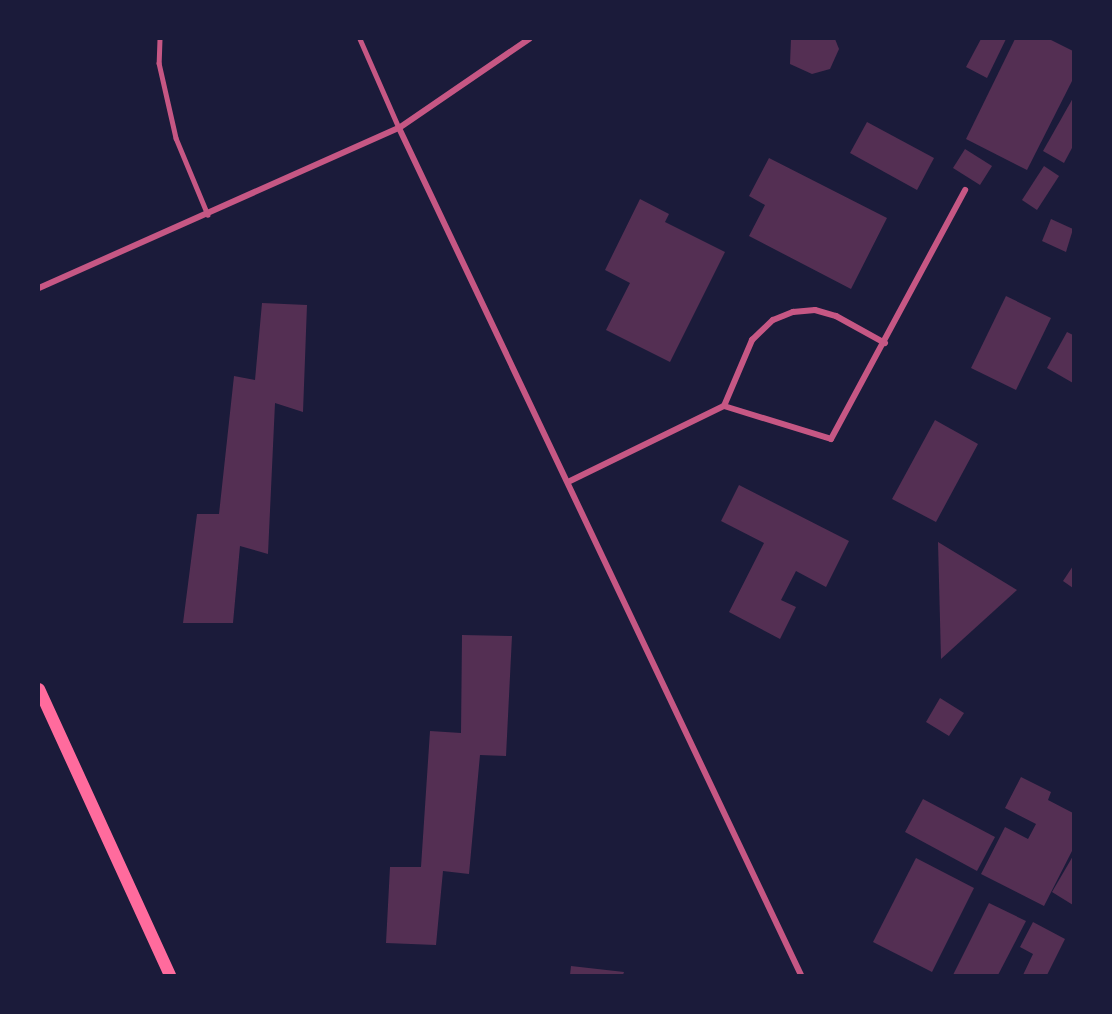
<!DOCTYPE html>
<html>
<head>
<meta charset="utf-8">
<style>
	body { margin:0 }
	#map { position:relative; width:1112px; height:1014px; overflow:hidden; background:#1b1b3a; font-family:Signika,sans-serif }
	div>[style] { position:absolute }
	.building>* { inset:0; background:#542f53 }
	.service>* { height:4.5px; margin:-2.25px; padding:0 2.25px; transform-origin:2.25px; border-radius:2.25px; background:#c65784 }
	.minor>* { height:6px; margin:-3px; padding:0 3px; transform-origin:3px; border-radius:3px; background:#c65784 }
	.secondary>* { height:12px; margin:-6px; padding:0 6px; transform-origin:6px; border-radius:6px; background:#ff6b9d }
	span { translate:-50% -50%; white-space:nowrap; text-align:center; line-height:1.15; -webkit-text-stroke:4.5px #1b1b3a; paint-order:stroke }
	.frame { position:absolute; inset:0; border:40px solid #1b1b3a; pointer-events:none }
</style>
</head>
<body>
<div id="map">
	<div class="building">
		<i style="clip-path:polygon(791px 39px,835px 39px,839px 49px,830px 69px,812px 74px,790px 64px)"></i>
		<i style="clip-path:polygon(981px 39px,1006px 39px,987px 78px,966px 67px)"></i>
		<i style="clip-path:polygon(1015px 39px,1049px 39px,1073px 51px,1073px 79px,1027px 170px,966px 139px)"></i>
		<i style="clip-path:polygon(1073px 98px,1073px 146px,1064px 163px,1043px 151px)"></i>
		<i style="clip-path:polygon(867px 122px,934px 158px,917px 190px,850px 153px)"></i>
		<i style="clip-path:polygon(965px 149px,992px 166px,980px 185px,953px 168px)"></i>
		<i style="clip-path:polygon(769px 158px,887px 218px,851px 289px,749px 236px,765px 205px,749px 196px)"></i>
		<i style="clip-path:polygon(1044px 166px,1059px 176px,1037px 210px,1022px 200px)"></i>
		<i style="clip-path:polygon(640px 199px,669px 214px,665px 222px,725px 252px,670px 362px,606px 330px,630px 283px,605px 270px)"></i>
		<i style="clip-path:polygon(1051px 219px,1073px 229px,1066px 252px,1042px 241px)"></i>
		<i style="clip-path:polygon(1006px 296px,1051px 318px,1016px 390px,971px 368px)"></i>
		<i style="clip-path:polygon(262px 303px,307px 305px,303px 412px,275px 403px,268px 554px,240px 546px,233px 623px,183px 623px,197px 514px,219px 514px,234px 376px,255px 380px)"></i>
		<i style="clip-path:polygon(1067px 332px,1073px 335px,1073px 383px,1047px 368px)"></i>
		<i style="clip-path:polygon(935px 420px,978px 444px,936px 522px,892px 499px)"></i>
		<i style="clip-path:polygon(739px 485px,849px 541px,826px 587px,796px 571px,781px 600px,796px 607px,780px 639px,729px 612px,764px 543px,721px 521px)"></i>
		<i style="clip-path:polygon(938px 542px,1017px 590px,941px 659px)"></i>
		<i style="clip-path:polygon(1073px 566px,1073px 588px,1063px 581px)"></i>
		<i style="clip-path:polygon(462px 635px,512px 636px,506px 756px,480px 755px,469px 874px,443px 871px,436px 945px,386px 943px,390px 867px,421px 867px,430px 731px,461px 733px)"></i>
		<i style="clip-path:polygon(940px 698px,964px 713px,949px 736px,926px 722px)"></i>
		<i style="clip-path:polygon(1021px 777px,1051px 792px,1048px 800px,1073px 813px,1073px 849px,1044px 906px,981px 874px,1005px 827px,1028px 839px,1036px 824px,1005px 808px)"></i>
		<i style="clip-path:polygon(923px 799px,995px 837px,977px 871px,905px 832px)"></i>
		<i style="clip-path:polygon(1073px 856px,1073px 905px,1052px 892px)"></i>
		<i style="clip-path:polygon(916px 858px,974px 888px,932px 972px,873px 942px)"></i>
		<i style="clip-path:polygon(989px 903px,1026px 921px,998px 975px,953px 975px)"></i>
		<i style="clip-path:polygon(1033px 922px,1065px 939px,1047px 975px,1023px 975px,1033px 954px,1020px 947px)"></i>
		<i style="clip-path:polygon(571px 966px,624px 972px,623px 975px,570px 975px)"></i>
	</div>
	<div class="service">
		<i style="left:160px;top:39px;width:24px;rotate:92deg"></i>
		<i style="left:159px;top:63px;width:77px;rotate:77.2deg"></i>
		<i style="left:176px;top:138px;width:83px;rotate:67.4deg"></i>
		<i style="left:360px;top:39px;width:97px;rotate:66.3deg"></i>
	</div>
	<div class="minor">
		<i style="left:399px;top:128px;width:938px;rotate:64.61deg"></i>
		<i style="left:39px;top:288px;width:394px;rotate:-24deg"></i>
		<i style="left:399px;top:128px;width:158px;rotate:-34.4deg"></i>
		<i style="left:724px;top:406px;width:112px;rotate:17.1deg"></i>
		<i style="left:831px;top:439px;width:283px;rotate:-61.7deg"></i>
		<i style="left:570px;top:481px;width:171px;rotate:-26deg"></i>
		<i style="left:724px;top:406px;width:72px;rotate:-67deg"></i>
		<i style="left:752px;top:340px;width:29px;rotate:-44deg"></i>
		<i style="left:773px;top:320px;width:22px;rotate:-22deg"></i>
		<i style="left:793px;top:312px;width:22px;rotate:-5deg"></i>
		<i style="left:815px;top:310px;width:22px;rotate:16deg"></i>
		<i style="left:836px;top:316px;width:56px;rotate:28.9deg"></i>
	</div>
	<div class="secondary">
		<i style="left:39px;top:689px;width:315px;rotate:65.4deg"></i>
	</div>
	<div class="frame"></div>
</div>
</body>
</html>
